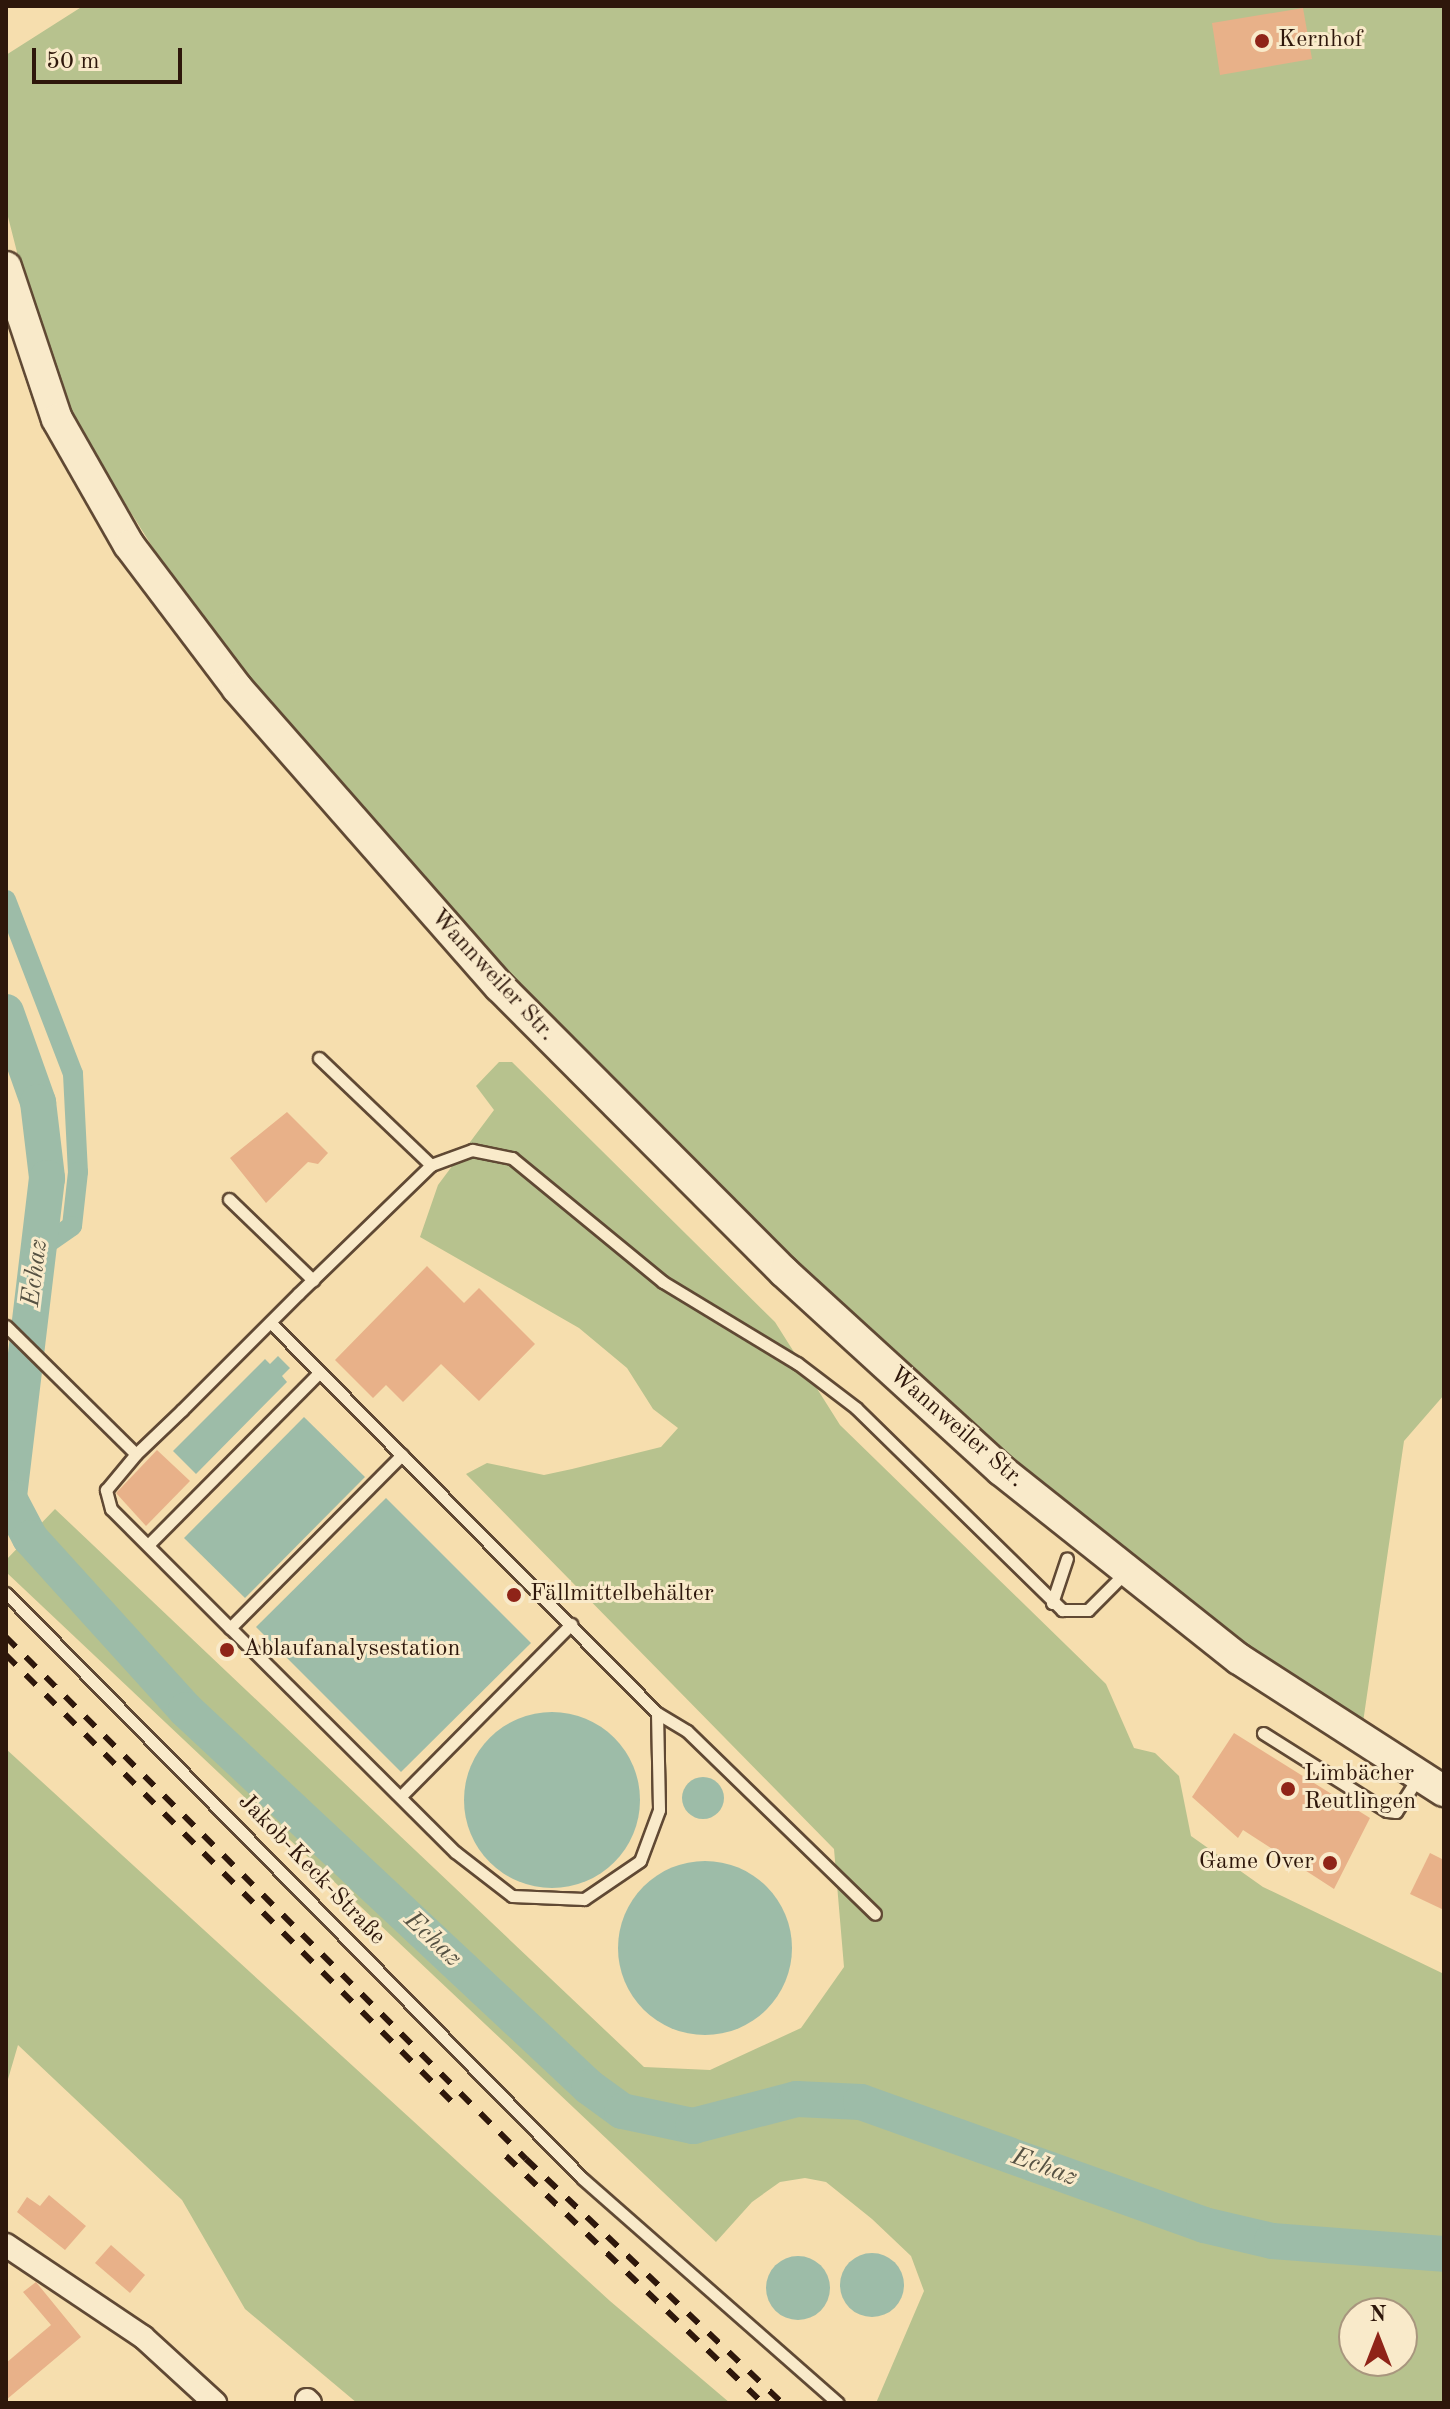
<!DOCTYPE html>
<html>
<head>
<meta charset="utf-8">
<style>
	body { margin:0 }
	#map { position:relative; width:1450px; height:2409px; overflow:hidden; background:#f6deae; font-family:"Old Standard TT",serif }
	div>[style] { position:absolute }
	.green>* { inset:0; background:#b7c28e }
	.water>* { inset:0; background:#9dbca8 }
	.round { border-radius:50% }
	.stream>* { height:6px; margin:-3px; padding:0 3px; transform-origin:3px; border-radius:3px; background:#9dbca8 }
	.canal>* { height:20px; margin:-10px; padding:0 10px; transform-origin:10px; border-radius:10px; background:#9dbca8 }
	.river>* { height:36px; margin:-18px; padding:0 18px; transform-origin:18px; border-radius:18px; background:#9dbca8 }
	.building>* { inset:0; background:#e8b189 }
	.roads { filter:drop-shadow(2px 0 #604934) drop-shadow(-2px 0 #604934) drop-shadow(0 2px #604934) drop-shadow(0 -2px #604934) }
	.service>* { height:11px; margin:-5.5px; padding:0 5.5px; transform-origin:5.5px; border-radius:5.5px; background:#f9eaca }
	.minor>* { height:22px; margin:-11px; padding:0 11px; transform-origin:11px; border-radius:11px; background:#f9eaca }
	.secondary>* { height:30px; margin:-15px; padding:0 15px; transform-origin:15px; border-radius:15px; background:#f9eaca }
	.rail>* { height:6px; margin-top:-3px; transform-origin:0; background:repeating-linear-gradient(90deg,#2e170b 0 14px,transparent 0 28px) }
	.dots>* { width:22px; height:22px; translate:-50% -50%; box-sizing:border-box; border:4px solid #f9eaca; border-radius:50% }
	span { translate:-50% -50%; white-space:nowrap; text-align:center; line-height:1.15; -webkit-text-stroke:6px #f9eaca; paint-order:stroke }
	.poi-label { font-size:24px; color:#2e170b }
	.left { translate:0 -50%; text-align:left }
	.right { translate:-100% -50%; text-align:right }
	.street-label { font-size:24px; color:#2e170b }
	.water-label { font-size:26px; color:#555142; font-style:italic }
	.frame { position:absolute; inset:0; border:8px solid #2e170b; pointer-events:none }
	.north { position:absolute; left:1338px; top:2297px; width:80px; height:80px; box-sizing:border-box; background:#f9eaca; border:2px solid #a8967e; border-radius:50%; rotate:0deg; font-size:22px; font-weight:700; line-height:32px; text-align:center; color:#2e170b }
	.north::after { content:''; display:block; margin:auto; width:28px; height:36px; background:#8f2418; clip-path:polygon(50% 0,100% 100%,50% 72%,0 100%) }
	.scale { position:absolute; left:32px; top:48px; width:150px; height:36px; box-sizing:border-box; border:4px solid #2e170b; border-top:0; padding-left:10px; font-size:24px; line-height:28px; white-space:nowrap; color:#2e170b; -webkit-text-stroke:6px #f9eaca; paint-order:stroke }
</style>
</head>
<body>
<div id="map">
	<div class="green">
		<i style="clip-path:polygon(83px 6px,1444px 6px,1444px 1395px,1404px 1441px,1360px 1743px,1240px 1663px,710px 1198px,223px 659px,77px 427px,44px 358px,6px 209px,6px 55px)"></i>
		<i style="clip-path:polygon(evenodd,499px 1062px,512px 1062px,775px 1322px,840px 1425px,1106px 1684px,1134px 1748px,1155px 1753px,1179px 1776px,1191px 1836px,1263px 1887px,1444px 1974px,1444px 2403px,876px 2403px,924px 2291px,911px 2256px,872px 2219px,826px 2182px,805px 2178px,780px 2182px,752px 2202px,716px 2242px,6px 1572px,6px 1560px,55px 1509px,644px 2067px,710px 2070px,801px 2028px,844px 1967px,834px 1849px,466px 1474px,487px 1463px,544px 1475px,572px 1469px,661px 1447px,678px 1428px,653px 1409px,627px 1368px,579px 1328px,420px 1237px,438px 1185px,494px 1110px,476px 1086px,499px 1062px,1354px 2313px,1402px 2313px,1402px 2361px,1354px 2361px,1354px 2313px)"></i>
		<i style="clip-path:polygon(6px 1749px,610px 2301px,730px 2403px,357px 2403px,245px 2309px,182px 2200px,18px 2045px,6px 2086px)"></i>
	</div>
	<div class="water">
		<i style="clip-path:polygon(278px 1356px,290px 1368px,282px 1376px,287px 1382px,196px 1474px,173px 1451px,265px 1359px,270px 1364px)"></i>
		<i style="clip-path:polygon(304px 1417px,365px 1477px,245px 1598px,184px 1538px)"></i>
		<i style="clip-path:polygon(386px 1498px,531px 1643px,401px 1772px,256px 1627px)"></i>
		<i class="round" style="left:464px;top:1712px;width:176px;height:176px"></i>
		<i class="round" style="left:682px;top:1777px;width:42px;height:42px"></i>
		<i class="round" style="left:618px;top:1861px;width:174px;height:174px"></i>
		<i class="round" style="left:840px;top:2253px;width:64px;height:64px"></i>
		<i class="round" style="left:766px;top:2256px;width:64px;height:64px"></i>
	</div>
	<div class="stream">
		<i style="left:1431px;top:2254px;width:14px;rotate:17deg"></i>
	</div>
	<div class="canal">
		<i style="left:6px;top:900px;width:186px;rotate:68.9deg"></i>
		<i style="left:73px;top:1074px;width:98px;rotate:87.1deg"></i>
		<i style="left:78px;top:1172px;width:54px;rotate:96.3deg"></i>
		<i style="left:72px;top:1226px;width:39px;rotate:145deg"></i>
	</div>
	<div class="river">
		<i style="left:6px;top:1012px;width:96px;rotate:70.4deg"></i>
		<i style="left:38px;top:1102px;width:77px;rotate:83.2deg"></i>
		<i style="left:47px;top:1178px;width:322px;rotate:96.8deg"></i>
		<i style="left:9px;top:1498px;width:45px;rotate:62.3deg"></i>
		<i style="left:30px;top:1538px;width:232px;rotate:47.8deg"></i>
		<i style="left:186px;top:1710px;width:552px;rotate:43.09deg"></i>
		<i style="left:589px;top:2087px;width:41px;rotate:36deg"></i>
		<i style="left:622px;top:2111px;width:73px;rotate:11.9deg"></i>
		<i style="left:693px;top:2126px;width:107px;rotate:-14.6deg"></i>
		<i style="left:797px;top:2099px;width:64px;rotate:2.7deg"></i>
		<i style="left:861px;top:2102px;width:364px;rotate:19.7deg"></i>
		<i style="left:1204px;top:2225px;width:70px;rotate:13.2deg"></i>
		<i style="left:1272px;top:2241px;width:172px;rotate:4.3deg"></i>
	</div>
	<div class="building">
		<i style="clip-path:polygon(1303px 8px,1312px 59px,1220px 75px,1212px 23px)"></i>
		<i style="clip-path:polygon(287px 1112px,328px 1153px,318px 1164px,308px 1162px,266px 1203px,230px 1158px)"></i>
		<i style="clip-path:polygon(427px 1266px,464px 1303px,479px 1288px,535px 1344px,479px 1401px,441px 1364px,403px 1402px,386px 1385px,373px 1398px,335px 1360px)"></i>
		<i style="clip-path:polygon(157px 1450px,190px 1481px,146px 1526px,116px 1493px)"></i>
		<i style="clip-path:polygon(1234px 1733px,1370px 1818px,1334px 1889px,1243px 1830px,1238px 1838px,1192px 1797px)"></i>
		<i style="clip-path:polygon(1430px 1853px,1444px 1860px,1444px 1910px,1410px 1894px)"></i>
		<i style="clip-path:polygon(49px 2195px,86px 2226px,65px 2250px,17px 2212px,27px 2197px,40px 2206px)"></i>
		<i style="clip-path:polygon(111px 2245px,145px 2275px,130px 2293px,95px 2263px)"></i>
		<i style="clip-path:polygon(36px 2282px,81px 2337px,6px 2400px,6px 2363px,51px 2325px,23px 2292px)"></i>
	</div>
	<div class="roads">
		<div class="service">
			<i style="left:319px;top:1058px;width:155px;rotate:43.7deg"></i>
			<i style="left:229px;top:1199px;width:117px;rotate:44deg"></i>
			<i style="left:270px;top:1322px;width:550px;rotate:45.29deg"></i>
			<i style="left:657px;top:1713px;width:97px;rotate:88.8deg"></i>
			<i style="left:659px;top:1810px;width:54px;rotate:110.4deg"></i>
			<i style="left:640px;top:1861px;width:68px;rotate:145.8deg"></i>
			<i style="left:584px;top:1899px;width:72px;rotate:-177.6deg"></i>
			<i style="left:512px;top:1896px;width:72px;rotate:-142.3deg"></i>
			<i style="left:455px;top:1852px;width:317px;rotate:-135.1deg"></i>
			<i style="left:230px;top:1628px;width:168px;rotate:-135deg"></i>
			<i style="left:111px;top:1509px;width:20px;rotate:-105deg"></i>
			<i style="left:106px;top:1490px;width:47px;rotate:-50.2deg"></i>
			<i style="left:136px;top:1454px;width:64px;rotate:-43.7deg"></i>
			<i style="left:182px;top:1410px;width:164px;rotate:-45deg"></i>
			<i style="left:298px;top:1294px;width:185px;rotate:-44.1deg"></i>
			<i style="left:431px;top:1165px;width:44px;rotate:-20.1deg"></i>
			<i style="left:472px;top:1150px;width:41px;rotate:11.3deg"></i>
			<i style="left:512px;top:1158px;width:195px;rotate:39.4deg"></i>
			<i style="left:663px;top:1282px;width:157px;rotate:31.2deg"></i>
			<i style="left:797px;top:1363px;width:74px;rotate:37.3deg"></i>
			<i style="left:856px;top:1408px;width:289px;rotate:44.4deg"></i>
			<i style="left:1062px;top:1610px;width:26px"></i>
			<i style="left:1088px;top:1610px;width:52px;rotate:-45deg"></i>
			<i style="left:6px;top:1326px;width:182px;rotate:44.6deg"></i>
			<i style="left:148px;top:1545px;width:243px;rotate:-45.2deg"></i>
			<i style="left:6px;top:1593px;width:822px;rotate:45.44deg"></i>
			<i style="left:583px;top:2179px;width:339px;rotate:41.3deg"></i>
			<i style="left:1052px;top:1603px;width:47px;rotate:-71.6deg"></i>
			<i style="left:230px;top:1628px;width:244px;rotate:-45.2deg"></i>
			<i style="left:657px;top:1713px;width:35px;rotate:31deg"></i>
			<i style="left:687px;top:1731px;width:262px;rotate:44.2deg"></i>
			<i style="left:1263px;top:1733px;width:146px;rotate:32.2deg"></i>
			<i style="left:1387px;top:1811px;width:9px;rotate:6deg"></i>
			<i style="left:1396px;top:1812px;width:43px;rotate:-57.4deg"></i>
			<i style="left:401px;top:1796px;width:242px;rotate:-45.3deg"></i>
		</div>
		<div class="minor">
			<i style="left:6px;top:2245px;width:165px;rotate:33.9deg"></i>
			<i style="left:143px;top:2337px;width:98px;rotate:42.5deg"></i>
			<i style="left:307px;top:2400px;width:4px;rotate:45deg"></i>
		</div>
		<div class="secondary">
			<i style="left:6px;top:267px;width:160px;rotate:71.5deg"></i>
			<i style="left:57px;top:419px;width:145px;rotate:60.3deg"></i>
			<i style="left:129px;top:545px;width:179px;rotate:52.9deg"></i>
			<i style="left:237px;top:688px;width:398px;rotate:48.7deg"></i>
			<i style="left:500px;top:987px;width:402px;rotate:45.1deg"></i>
			<i style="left:784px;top:1272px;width:294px;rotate:42.4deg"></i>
			<i style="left:1001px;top:1470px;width:304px;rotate:38.5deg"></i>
			<i style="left:1239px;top:1659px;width:244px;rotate:32.8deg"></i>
		</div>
	</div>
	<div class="rail">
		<i style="left:6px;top:1637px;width:737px;rotate:45.11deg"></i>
		<i style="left:526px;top:2159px;width:354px;rotate:43.6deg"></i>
		<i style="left:6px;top:1655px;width:636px;rotate:45.06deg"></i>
		<i style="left:506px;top:2156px;width:356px;rotate:43.9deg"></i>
	</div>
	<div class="dots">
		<i style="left:1262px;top:41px;background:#8f2418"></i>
		<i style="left:514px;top:1595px;background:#8f2418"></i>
		<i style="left:227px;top:1650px;background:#8f2418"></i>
		<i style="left:1288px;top:1789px;background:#8f2418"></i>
		<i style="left:1330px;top:1863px;background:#8f2418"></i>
	</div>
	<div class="poi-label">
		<span class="left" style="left:1278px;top:41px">Kernhof</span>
		<span class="left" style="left:530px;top:1595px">Fällmittelbehälter</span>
		<span class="left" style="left:243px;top:1650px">Ablaufanalysestation</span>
		<span class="left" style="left:1304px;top:1789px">Limbächer<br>Reutlingen</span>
		<span class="right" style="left:1314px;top:1863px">Game Over</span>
	</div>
	<div class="street-label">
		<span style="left:492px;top:976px;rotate:47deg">Wannweiler Str.</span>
		<span style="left:956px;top:1428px;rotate:41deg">Wannweiler Str.</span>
		<span style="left:311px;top:1870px;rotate:46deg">Jakob-Keck-Straße</span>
	</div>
	<div class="water-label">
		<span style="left:36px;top:1273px;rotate:-83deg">Echaz</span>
		<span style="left:432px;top:1940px;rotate:43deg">Echaz</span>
		<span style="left:1044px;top:2168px;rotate:20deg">Echaz</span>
	</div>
	<div class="frame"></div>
	<div class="north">N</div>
	<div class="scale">50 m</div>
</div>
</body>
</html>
